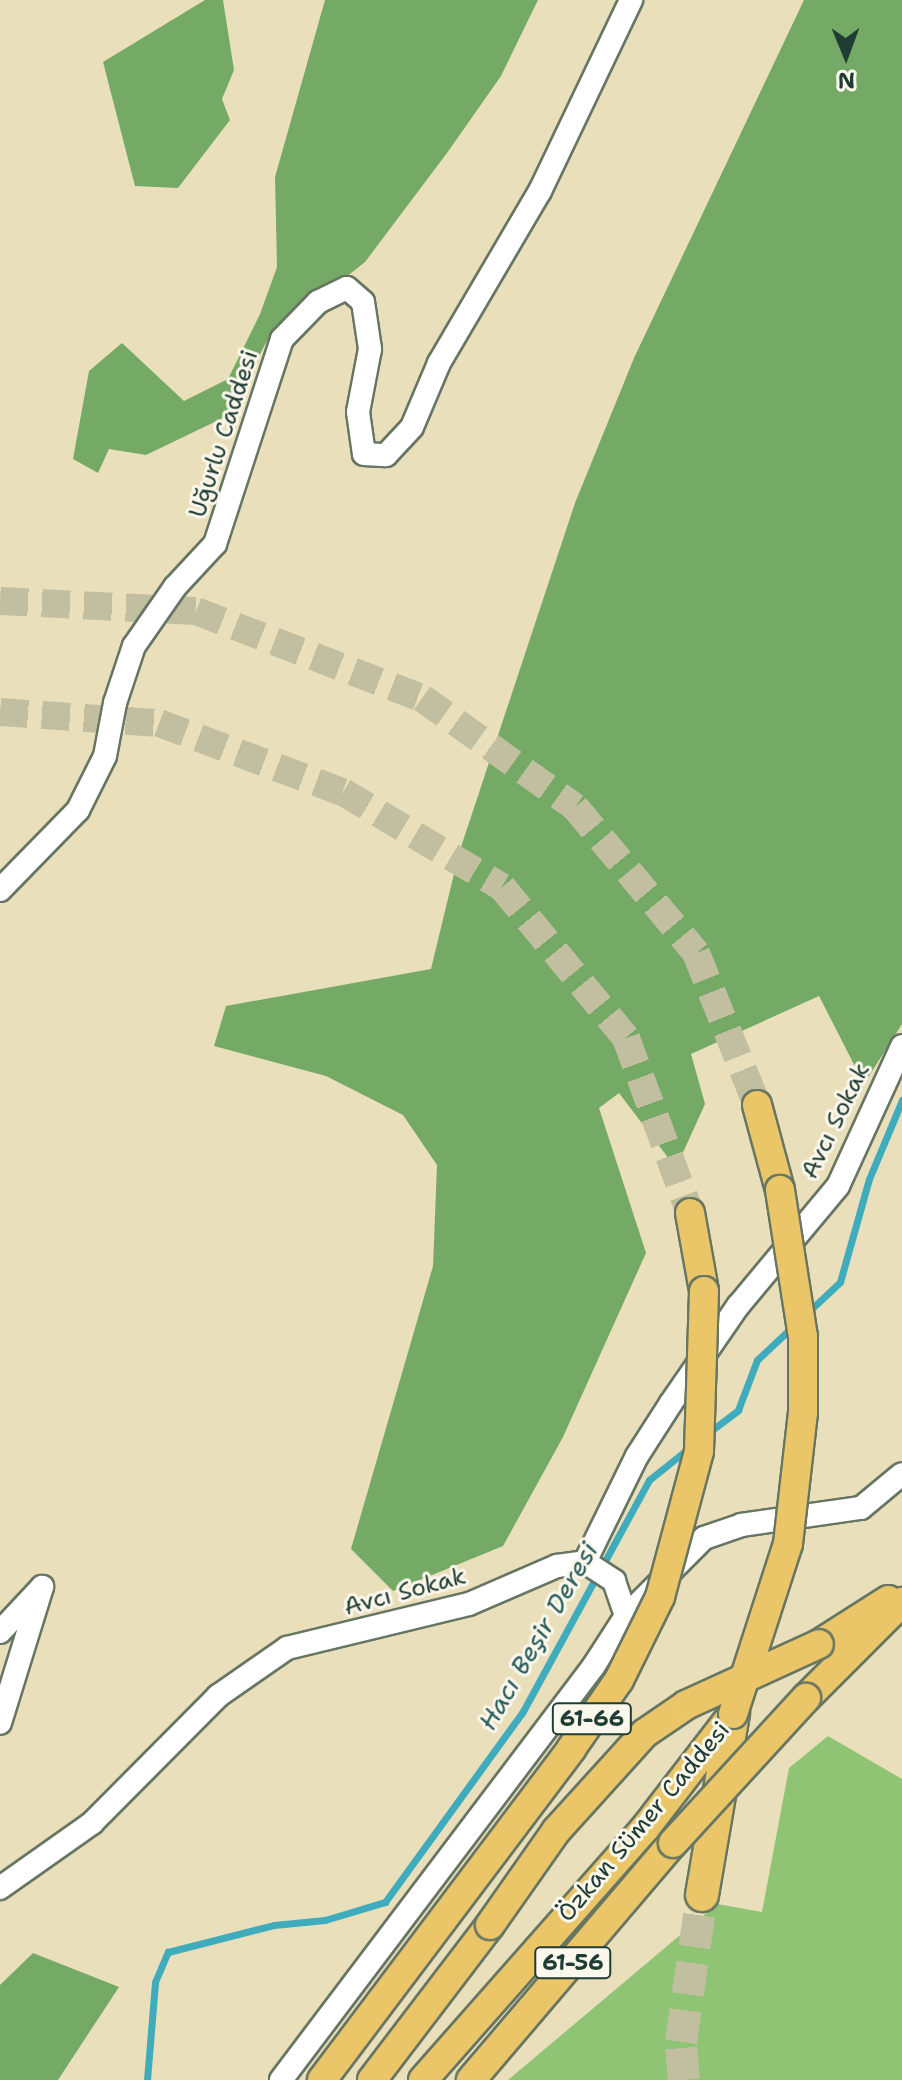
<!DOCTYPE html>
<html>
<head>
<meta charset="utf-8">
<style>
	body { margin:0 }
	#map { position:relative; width:902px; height:2080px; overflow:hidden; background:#eadfbb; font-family:"Shantell Sans",sans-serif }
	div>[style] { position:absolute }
	.green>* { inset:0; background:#90c475 }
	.forest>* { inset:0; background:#74aa66 }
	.stream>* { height:7px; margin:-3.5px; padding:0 3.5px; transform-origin:3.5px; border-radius:3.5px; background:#3eacbc }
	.major-tunnel>* { height:28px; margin-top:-14px; transform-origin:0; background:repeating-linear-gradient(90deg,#c1bfa0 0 28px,transparent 0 42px) }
	.highway-tunnel>* { height:32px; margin-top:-16px; transform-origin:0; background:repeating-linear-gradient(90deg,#c1bfa0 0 32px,transparent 0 48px) }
	.roads { filter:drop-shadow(2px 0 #667663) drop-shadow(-2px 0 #667663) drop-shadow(0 2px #667663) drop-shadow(0 -2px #667663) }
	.minor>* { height:22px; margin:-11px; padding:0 11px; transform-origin:11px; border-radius:11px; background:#fff }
	.major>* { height:28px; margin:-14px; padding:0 14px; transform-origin:14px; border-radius:14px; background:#ebc669 }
	.highway>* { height:32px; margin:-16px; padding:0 16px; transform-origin:16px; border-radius:16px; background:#ebc669 }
	.bridges { filter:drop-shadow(2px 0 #667663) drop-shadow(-2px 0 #667663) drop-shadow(0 2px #667663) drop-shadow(0 -2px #667663) }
	.major-bridge>* { height:28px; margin:-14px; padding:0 14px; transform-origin:14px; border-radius:14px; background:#ebc669 }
	span { translate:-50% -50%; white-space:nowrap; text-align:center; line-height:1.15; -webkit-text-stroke:6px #fbf7ec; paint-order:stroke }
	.shield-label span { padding:2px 6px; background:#fbf7ec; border:2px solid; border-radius:6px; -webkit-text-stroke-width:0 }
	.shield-label { font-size:22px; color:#1f3d34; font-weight:700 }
	.street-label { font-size:24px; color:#1f3d34 }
	.water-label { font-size:26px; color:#285e5d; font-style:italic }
	.north { position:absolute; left:806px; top:16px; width:80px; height:80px; -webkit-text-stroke:6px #fbf7ec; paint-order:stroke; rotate:179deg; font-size:22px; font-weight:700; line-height:32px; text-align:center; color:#1f3d34 }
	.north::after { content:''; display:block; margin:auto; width:28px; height:36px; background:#1f3d34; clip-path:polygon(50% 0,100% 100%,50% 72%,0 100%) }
</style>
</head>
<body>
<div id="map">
	<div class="green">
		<i style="clip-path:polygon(828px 1736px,902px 1779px,902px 2080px,508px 2080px,717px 1904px,762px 1912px,789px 1768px)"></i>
	</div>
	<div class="forest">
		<i style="clip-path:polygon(205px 0,223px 0,234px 70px,222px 99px,230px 120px,178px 188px,135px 186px,103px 62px)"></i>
		<i style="clip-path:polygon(325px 0,538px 0,501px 76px,447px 153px,365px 262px,268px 339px,227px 416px,146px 455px,109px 449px,98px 473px,73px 459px,89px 371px,122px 343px,184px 401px,228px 379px,260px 314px,277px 267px,275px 177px)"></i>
		<i style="clip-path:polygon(804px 0,902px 0,902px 1024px,864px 1084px,819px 996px,691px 1054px,705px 1104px,676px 1168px,619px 1093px,599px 1108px,646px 1253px,563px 1437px,503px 1546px,393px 1591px,351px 1549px,433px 1266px,437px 1165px,403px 1115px,326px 1076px,214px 1046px,226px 1006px,431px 969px,459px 853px,575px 503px,634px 358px)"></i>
		<i style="clip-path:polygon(33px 1953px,119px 1987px,58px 2080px,0 2080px,0 1985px)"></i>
	</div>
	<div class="stream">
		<i style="left:807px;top:1313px;width:45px;rotate:-43.2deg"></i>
		<i style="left:840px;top:1282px;width:107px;rotate:-74.3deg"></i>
		<i style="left:869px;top:1179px;width:86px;rotate:-67.3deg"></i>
		<i style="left:708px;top:1433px;width:38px;rotate:-37deg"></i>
		<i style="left:738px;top:1410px;width:53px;rotate:-69.2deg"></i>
		<i style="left:757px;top:1360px;width:48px;rotate:-43.3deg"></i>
		<i style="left:147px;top:2080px;width:98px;rotate:-85.3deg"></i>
		<i style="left:155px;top:1982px;width:33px;rotate:-67deg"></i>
		<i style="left:168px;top:1952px;width:109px;rotate:-14.3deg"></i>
		<i style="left:274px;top:1925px;width:51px;rotate:-5.6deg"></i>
		<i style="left:325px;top:1920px;width:63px;rotate:-16.7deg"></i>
		<i style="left:385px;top:1902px;width:233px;rotate:-54.1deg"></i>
		<i style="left:522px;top:1713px;width:265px;rotate:-61.4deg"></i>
		<i style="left:649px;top:1480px;width:51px;rotate:-38.7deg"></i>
	</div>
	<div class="major-tunnel">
		<i style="left:0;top:601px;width:196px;rotate:2.9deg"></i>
		<i style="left:196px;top:611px;width:242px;rotate:21.1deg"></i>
		<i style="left:422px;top:698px;width:188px;rotate:35.5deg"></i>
		<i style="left:575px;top:807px;width:190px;rotate:50.3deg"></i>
		<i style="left:696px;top:953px;width:164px;rotate:68.1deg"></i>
		<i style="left:0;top:712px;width:159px;rotate:4deg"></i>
		<i style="left:159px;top:723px;width:197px;rotate:20.6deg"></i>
		<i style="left:343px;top:792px;width:185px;rotate:30.9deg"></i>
		<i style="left:502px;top:887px;width:195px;rotate:50.6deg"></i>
		<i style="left:626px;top:1038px;width:186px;rotate:69.9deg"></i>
	</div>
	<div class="highway-tunnel">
		<i style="left:684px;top:2080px;width:38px;rotate:-95deg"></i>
		<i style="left:681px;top:2042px;width:148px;rotate:-81.9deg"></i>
	</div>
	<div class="roads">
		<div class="minor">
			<i style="left:0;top:890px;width:112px;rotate:-45.7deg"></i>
			<i style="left:78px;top:810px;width:60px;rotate:-63.4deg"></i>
			<i style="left:105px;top:756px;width:54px;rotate:-79.3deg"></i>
			<i style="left:115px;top:703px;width:60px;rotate:-71.6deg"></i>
			<i style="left:134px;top:646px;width:72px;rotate:-55.2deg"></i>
			<i style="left:175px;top:587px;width:59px;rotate:-47.1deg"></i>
			<i style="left:215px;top:544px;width:216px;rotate:-71.9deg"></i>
			<i style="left:282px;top:339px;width:52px;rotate:-45.8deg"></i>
			<i style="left:318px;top:302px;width:32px;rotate:-26deg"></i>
			<i style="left:347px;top:288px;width:21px;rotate:41deg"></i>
			<i style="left:363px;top:302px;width:48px;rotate:81.5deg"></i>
			<i style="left:370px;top:349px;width:64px;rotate:100.8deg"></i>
			<i style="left:358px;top:412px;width:42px;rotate:81.9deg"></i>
			<i style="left:364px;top:454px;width:22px;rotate:3deg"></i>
			<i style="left:386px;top:455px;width:38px;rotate:-47deg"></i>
			<i style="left:412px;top:427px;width:69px;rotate:-67.1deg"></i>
			<i style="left:439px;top:363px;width:199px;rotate:-59.6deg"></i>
			<i style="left:540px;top:191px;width:212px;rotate:-64.5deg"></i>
			<i style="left:585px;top:1562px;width:35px;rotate:33deg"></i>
			<i style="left:614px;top:1581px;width:37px;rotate:71deg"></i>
			<i style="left:626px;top:1616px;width:110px;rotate:-45deg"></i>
			<i style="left:704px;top:1538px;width:39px;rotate:-19deg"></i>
			<i style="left:741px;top:1525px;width:121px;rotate:-8.1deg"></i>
			<i style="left:861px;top:1508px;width:53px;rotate:-39.7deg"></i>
			<i style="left:0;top:1632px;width:62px;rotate:-47deg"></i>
			<i style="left:42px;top:1587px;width:142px;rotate:107.2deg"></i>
			<i style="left:0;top:1888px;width:113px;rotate:-35.2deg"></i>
			<i style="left:92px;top:1823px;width:179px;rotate:-45.2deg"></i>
			<i style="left:218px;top:1696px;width:84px;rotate:-34.8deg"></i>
			<i style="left:287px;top:1648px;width:187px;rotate:-13.6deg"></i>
			<i style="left:469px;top:1604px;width:96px;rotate:-23.4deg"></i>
			<i style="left:557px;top:1566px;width:28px;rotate:-8deg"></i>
			<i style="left:585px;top:1562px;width:118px;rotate:-63.9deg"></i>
			<i style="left:637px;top:1456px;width:63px;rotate:-57.3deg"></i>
			<i style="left:671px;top:1403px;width:118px;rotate:-55.4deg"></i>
			<i style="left:738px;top:1306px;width:156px;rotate:-50.2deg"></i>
			<i style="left:838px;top:1186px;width:154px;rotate:-65.4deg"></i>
			<i style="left:281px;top:2080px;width:518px;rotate:-52.93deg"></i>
			<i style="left:593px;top:1667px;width:61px;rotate:-57.1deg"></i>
		</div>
		<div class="major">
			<i style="left:757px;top:1105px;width:88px;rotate:74.9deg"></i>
			<i style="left:690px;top:1213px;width:79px;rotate:79.8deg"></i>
			<i style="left:819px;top:1644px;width:82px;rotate:-32.5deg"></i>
			<i style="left:806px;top:1698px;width:136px;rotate:-45deg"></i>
			<i style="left:372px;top:2080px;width:195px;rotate:-52.7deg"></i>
			<i style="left:423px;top:2080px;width:337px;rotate:-48.6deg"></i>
			<i style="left:646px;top:1827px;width:143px;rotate:-52.4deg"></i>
			<i style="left:471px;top:2080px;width:311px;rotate:-49.6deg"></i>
		</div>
		<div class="highway">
			<i style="left:702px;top:1895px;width:184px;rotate:-80.3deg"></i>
		</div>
	</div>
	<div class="bridges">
		<div class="major-bridge">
			<i style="left:733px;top:1714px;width:179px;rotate:-72.1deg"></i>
			<i style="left:788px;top:1544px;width:132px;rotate:-83.5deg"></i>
			<i style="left:803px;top:1413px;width:76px;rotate:-90deg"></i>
			<i style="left:803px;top:1337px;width:149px;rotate:-98.9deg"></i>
			<i style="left:673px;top:1843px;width:197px;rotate:-47.5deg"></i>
			<i style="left:490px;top:1925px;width:115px;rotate:-54.9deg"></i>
			<i style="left:556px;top:1831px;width:132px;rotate:-47.8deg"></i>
			<i style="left:645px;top:1733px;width:50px;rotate:-34.3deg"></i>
			<i style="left:686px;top:1705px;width:146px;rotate:-24.6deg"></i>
			<i style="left:322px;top:2080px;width:414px;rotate:-53deg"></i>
			<i style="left:571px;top:1749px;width:84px;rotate:-55.2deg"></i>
			<i style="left:619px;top:1680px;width:93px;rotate:-63.7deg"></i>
			<i style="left:660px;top:1597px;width:151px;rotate:-75deg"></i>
			<i style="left:699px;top:1451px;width:160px;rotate:-88.2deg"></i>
		</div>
	</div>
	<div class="shield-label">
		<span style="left:592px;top:1719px">61-66</span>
		<span style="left:573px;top:1963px">61-56</span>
	</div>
	<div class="street-label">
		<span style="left:224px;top:434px;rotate:-72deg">Uğurlu Caddesi</span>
		<span style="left:836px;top:1121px;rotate:-64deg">Avcı Sokak</span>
		<span style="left:405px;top:1592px;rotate:-15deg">Avcı Sokak</span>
		<span style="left:644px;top:1822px;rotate:-50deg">Özkan Sümer Caddesi</span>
	</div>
	<div class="water-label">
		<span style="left:538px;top:1636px;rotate:-60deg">Hacı Beşir Deresi</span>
	</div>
	<div class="north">N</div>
</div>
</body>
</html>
